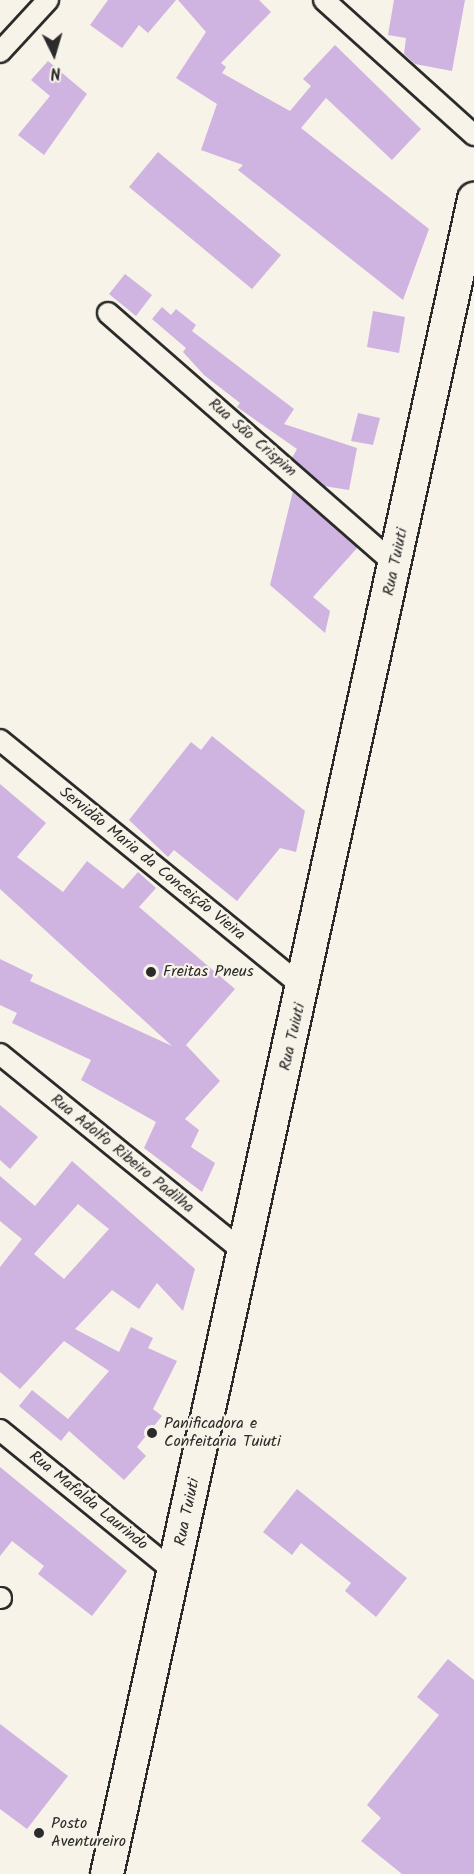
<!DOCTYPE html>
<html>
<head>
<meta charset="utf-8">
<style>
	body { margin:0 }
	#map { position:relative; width:474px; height:1874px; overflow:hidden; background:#f7f3e8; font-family:Kalam,sans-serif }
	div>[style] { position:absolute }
	.building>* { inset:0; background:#cfb3e1 }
	.roads { filter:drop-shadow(2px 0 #2b2b2b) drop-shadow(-2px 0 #2b2b2b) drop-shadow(0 2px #2b2b2b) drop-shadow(0 -2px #2b2b2b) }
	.minor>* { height:20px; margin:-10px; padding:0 10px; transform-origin:10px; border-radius:10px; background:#f7f3e8 }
	.primary>* { height:32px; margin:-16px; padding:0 16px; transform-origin:16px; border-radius:16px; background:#f7f3e8 }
	.dots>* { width:16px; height:16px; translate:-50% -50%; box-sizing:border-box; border:3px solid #f7f3e8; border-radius:50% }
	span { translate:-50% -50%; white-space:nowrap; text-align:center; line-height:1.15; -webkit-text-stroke:4.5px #f7f3e8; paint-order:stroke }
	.street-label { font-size:16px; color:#2b2b2b }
	.poi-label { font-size:16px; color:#2b2b2b }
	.left { translate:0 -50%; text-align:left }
	.north { position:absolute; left:24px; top:24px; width:60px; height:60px; -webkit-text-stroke:4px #f7f3e8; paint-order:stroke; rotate:175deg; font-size:16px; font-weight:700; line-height:24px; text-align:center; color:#2b2b2b }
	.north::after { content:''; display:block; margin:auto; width:21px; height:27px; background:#2b2b2b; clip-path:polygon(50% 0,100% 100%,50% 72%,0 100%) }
</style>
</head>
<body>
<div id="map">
	<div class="building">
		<i style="clip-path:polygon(108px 0,176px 0,148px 33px,139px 25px,122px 48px,90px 25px)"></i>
		<i style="clip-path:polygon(178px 0,259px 0,271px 12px,221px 63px,226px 67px,222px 73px,290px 111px,311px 86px,303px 79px,335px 45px,421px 129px,392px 160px,326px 98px,301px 128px,429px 229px,403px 300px,238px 170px,243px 165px,201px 150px,217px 104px,176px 78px,206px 32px)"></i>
		<i style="clip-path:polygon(394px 0,465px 0,452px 71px,415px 64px,404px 54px,406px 38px,388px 35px)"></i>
		<i style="clip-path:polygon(48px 61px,87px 94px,44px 155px,18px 135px,50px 96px,31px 80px)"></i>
		<i style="clip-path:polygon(158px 152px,281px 255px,252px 289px,129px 187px)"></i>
		<i style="clip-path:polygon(125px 274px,152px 295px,136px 316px,109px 294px)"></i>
		<i style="clip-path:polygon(162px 307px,171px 315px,176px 309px,196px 325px,192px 331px,294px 409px,284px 424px,357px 448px,349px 490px,324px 486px,292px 458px,297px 449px,237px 407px,240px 403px,204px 375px,183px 352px,186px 348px,152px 319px)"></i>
		<i style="clip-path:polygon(373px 311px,405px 317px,399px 353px,367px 347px)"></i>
		<i style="clip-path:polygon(358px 413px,380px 418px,373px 445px,351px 441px)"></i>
		<i style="clip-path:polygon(293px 491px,358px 547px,313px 597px,330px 611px,325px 633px,270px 585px)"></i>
		<i style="clip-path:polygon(212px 736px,305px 811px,296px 852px,280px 848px,237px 901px,174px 850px,168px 857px,129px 820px,191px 742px,201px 750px)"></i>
		<i style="clip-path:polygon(0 784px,46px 823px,17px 857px,63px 892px,87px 861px,123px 889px,138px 872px,156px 888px,139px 907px,235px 989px,186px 1045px,220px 1081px,185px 1119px,199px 1130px,191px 1147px,215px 1163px,202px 1192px,144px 1148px,156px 1122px,81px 1080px,91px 1060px,12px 1023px,17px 1013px,0 1005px,0 959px,33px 975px,30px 981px,172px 1046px,0 889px)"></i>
		<i style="clip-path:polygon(0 1105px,38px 1137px,10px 1169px,0 1160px)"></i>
		<i style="clip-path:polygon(evenodd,72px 1161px,195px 1269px,183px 1311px,157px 1283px,139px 1309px,112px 1290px,75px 1329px,119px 1352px,131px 1327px,153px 1338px,148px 1348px,177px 1361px,153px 1409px,162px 1416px,137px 1447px,146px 1456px,124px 1480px,69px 1431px,61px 1441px,19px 1406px,32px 1390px,68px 1419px,109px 1371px,64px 1341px,20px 1389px,0 1372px,0 1267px,22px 1239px,0 1221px,0 1176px,35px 1206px,72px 1161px,78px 1204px,109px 1229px,64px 1279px,34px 1254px,78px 1204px)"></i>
		<i style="clip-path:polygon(0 1467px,127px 1571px,92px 1616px,38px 1574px,44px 1566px,12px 1541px,0 1556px)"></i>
		<i style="clip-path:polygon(297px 1489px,407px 1578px,376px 1617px,345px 1591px,351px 1583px,301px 1543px,292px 1555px,263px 1532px)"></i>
		<i style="clip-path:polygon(448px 1659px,474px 1680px,474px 1874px,402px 1874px,361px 1841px,381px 1818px,367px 1805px,439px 1715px,417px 1697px)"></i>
		<i style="clip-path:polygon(0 1724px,68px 1776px,27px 1829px,0 1809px)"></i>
	</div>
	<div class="roads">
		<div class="minor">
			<i style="left:324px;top:0;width:202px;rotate:42deg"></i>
			<i style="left:0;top:52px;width:71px;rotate:-47.3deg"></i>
			<i style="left:108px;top:313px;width:381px;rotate:41.2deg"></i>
			<i style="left:0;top:740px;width:392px;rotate:39.2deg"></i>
			<i style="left:0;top:1054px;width:316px;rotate:39.1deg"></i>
			<i style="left:0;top:1430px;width:225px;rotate:39.1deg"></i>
			<i style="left:0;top:1598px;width:1px"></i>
		</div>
		<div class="primary">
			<i style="left:107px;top:1874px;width:1715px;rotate:-77.64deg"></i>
		</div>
	</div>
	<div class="dots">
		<i style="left:151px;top:972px;background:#2b2b2b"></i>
		<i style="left:152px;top:1433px;background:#2b2b2b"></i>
		<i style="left:39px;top:1833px;background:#2b2b2b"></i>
	</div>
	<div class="street-label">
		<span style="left:252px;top:438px;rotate:41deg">Rua São Crispim</span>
		<span style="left:396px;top:562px;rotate:-78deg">Rua Tuiuti</span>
		<span style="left:152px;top:864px;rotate:39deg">Servidão Maria da Conceição Vieira</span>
		<span style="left:293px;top:1037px;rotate:-77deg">Rua Tuiuti</span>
		<span style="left:122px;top:1154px;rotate:39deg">Rua Adolfo Ribeiro Padilha</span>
		<span style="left:88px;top:1501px;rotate:39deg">Rua Mafalda Laurindo</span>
		<span style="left:188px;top:1512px;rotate:-78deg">Rua Tuiuti</span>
	</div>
	<div class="poi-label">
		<span class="left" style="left:163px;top:972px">Freitas Pneus</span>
		<span class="left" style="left:164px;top:1433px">Panificadora e<br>Confeitaria Tuiuti</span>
		<span class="left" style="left:51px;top:1833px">Posto<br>Aventureiro</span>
	</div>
	<div class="north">N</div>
</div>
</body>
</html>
